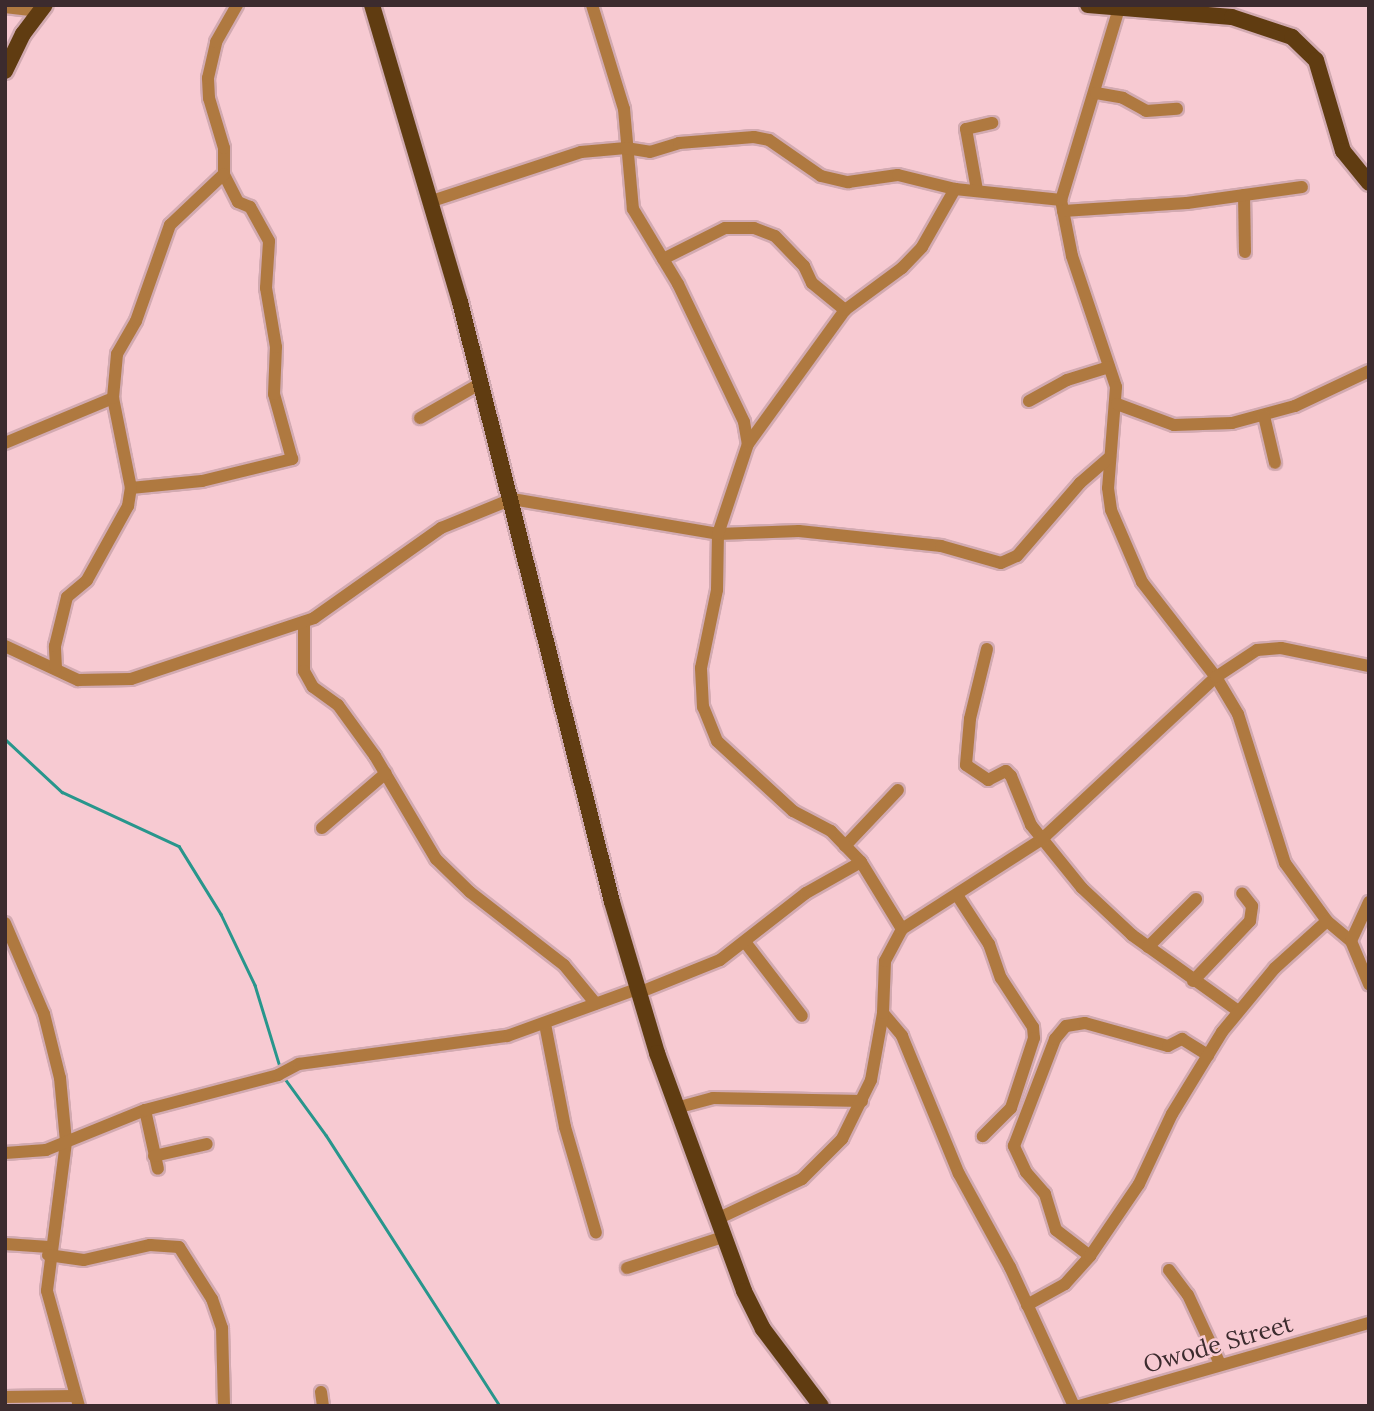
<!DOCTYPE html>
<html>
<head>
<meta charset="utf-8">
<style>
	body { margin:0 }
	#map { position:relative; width:1374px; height:1411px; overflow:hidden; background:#f7cad2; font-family:Lora,serif }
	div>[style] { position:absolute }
	.stream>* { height:2.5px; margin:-1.25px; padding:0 1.25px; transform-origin:1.25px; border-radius:1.25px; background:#28968c }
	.roads { filter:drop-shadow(2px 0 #d2aab1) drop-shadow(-2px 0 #d2aab1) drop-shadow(0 2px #d2aab1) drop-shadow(0 -2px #d2aab1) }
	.minor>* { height:12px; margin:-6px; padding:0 6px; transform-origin:6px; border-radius:6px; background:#af7940 }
	.major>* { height:16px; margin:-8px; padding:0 8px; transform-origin:8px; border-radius:8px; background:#603c11 }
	span { translate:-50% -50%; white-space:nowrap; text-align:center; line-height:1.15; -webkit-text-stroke:5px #f7cad2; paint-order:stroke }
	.street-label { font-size:24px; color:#3c2b2e }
	.frame { position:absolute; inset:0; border:7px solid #3c2b2e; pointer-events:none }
</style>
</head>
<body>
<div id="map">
	<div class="stream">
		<i style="left:5px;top:739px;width:78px;rotate:42.9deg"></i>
		<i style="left:62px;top:792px;width:129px;rotate:24.8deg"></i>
		<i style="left:179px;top:846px;width:80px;rotate:58.3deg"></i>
		<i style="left:221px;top:914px;width:79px;rotate:64.4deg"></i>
		<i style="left:255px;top:985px;width:89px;rotate:73deg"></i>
		<i style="left:283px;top:1076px;width:73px;rotate:53.9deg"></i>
		<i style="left:326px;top:1135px;width:322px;rotate:57.3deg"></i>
	</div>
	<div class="roads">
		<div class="minor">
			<i style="left:592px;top:5px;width:109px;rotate:72.9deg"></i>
			<i style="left:624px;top:109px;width:100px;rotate:84.9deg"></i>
			<i style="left:633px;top:209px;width:87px;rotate:59deg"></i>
			<i style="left:678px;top:284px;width:153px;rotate:64.4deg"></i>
			<i style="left:744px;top:422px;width:22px;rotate:80deg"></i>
			<i style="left:1120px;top:5px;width:204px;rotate:106.8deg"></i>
			<i style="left:1061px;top:200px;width:57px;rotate:78.9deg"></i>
			<i style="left:1072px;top:256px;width:138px;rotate:71.4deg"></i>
			<i style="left:1116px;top:387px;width:101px;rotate:94.5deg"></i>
			<i style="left:1108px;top:488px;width:22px;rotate:82deg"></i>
			<i style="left:1111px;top:510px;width:78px;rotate:66.7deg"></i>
			<i style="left:1142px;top:582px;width:120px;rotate:52.1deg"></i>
			<i style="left:1216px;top:677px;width:43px;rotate:59.3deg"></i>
			<i style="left:1238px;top:714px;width:156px;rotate:72.5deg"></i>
			<i style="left:1285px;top:863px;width:72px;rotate:54.1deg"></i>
			<i style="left:1327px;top:921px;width:31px;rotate:40deg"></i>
			<i style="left:1351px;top:941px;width:47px;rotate:67.3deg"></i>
			<i style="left:5px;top:7px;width:34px;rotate:7deg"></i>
			<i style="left:1096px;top:93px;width:27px;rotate:10deg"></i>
			<i style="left:1123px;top:98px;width:26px;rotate:29deg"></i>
			<i style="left:1146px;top:111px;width:31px;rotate:-4deg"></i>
			<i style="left:977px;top:190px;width:62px;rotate:-100.2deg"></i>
			<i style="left:966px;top:129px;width:27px;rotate:-13deg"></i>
			<i style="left:1244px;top:195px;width:57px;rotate:89deg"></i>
			<i style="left:432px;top:201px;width:157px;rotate:-18.2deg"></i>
			<i style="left:581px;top:152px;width:45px;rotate:-5.1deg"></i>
			<i style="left:626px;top:148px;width:24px;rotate:9deg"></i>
			<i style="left:650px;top:152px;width:30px;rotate:-17deg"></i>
			<i style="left:679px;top:143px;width:75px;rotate:-4.6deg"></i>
			<i style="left:754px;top:137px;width:15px;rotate:11deg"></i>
			<i style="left:769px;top:140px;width:63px;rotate:34.7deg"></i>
			<i style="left:821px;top:176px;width:28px;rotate:13deg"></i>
			<i style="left:848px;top:182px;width:50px;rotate:-8deg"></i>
			<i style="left:898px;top:175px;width:59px;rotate:13.8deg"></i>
			<i style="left:955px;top:189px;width:107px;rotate:5.9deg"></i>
			<i style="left:1063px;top:211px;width:124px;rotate:-3.7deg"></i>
			<i style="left:1187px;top:203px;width:116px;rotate:-7.9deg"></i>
			<i style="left:663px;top:259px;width:69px;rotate:-26.6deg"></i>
			<i style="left:725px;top:228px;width:29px"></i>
			<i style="left:754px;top:228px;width:22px;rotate:21deg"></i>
			<i style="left:775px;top:236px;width:42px;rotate:46deg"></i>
			<i style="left:804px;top:266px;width:19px;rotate:65deg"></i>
			<i style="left:812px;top:283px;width:43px;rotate:39.3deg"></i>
			<i style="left:1029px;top:401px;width:43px;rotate:-28.9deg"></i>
			<i style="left:1067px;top:380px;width:44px;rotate:-17.2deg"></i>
			<i style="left:1117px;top:404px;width:61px;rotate:20.2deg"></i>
			<i style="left:1174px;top:425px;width:58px;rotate:-2deg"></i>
			<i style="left:1232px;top:423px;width:65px;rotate:-15.1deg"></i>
			<i style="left:1295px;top:406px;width:82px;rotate:-25.3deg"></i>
			<i style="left:1264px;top:416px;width:48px;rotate:76.8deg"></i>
			<i style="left:420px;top:418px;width:70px;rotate:-29.8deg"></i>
			<i style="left:5px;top:443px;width:117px;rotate:-22.6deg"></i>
			<i style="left:131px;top:488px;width:71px;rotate:-5.6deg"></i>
			<i style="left:202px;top:481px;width:93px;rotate:-13.7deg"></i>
			<i style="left:292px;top:459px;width:67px;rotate:-105.5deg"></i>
			<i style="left:274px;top:394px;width:47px;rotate:-87.6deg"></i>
			<i style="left:276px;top:347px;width:60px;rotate:-99.6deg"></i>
			<i style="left:266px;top:288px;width:47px;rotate:-86.3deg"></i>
			<i style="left:269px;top:241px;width:39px;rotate:-119deg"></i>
			<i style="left:250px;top:207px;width:13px;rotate:-157deg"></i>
			<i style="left:238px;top:202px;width:31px;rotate:-117deg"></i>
			<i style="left:224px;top:174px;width:26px;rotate:-90deg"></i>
			<i style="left:224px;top:148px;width:52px;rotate:-106.7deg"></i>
			<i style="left:209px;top:98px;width:20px;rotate:-93deg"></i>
			<i style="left:208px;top:78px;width:37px;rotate:-77deg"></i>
			<i style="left:216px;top:42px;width:43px;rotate:-60.4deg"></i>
			<i style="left:304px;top:622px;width:49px;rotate:90deg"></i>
			<i style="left:304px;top:671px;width:18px;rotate:61deg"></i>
			<i style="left:313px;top:687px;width:31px;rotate:36deg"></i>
			<i style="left:338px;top:705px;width:63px;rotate:54deg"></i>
			<i style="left:375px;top:756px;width:120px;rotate:59.4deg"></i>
			<i style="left:436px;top:859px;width:47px;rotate:44.1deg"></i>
			<i style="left:470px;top:892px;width:119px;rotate:37.8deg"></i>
			<i style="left:564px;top:965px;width:50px;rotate:50.6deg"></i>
			<i style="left:5px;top:646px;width:81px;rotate:25deg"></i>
			<i style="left:78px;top:680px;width:53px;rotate:-1.1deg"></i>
			<i style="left:131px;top:679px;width:193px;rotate:-18.4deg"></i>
			<i style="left:314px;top:618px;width:156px;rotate:-35.3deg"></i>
			<i style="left:441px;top:528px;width:77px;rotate:-22.2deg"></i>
			<i style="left:512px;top:499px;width:209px;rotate:9.6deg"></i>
			<i style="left:718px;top:534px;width:81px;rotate:-2.1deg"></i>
			<i style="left:799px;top:531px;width:143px;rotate:6deg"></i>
			<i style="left:941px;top:546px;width:62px;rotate:15.8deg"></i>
			<i style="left:1001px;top:563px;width:17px;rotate:-24deg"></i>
			<i style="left:1017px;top:556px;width:96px;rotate:-49.2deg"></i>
			<i style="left:1080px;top:483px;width:40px;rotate:-41deg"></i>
			<i style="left:987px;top:649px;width:72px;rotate:103.7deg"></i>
			<i style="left:970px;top:719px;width:46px;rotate:95deg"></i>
			<i style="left:966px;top:765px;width:27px;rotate:34deg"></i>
			<i style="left:988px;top:780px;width:20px;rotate:-27deg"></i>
			<i style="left:1006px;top:771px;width:7px;rotate:45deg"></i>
			<i style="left:1011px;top:776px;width:53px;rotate:67.8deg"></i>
			<i style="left:1031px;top:825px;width:81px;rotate:51deg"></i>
			<i style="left:1082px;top:888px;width:69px;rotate:43.2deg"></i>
			<i style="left:1132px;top:935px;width:130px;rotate:35.6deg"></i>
			<i style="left:56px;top:668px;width:22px;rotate:-93deg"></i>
			<i style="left:55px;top:646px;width:50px;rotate:-76.2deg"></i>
			<i style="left:67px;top:597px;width:26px;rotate:-40deg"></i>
			<i style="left:87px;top:580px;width:85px;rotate:-61deg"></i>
			<i style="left:128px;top:506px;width:18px;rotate:-81deg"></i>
			<i style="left:131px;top:488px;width:92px;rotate:-101.3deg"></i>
			<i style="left:113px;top:398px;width:44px;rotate:-84.8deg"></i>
			<i style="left:117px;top:354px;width:38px;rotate:-60deg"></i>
			<i style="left:136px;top:321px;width:102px;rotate:-70.5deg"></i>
			<i style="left:170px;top:225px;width:74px;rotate:-43.4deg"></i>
			<i style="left:322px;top:828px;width:84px;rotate:-40.7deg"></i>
			<i style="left:845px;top:846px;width:77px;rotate:-46.6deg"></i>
			<i style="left:957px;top:895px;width:59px;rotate:56.9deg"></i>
			<i style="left:989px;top:944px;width:36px;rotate:71deg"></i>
			<i style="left:1001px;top:978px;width:59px;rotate:56.9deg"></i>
			<i style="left:1033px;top:1027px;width:11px;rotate:85deg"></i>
			<i style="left:1034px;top:1038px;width:74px;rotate:108.2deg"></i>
			<i style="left:1011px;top:1108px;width:40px;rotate:135deg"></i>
			<i style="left:5px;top:923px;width:99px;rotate:66.8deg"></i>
			<i style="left:44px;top:1014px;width:66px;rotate:76deg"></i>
			<i style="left:60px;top:1078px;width:64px;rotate:84.6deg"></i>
			<i style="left:66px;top:1142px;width:150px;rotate:97.3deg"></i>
			<i style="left:47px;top:1291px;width:119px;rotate:74.5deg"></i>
			<i style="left:902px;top:929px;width:79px;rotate:-121.5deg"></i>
			<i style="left:861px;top:862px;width:43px;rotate:-134.1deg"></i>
			<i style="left:831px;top:831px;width:43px;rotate:-152.2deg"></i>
			<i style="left:793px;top:811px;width:103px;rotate:-137.4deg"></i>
			<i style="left:717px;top:741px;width:37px;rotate:-112deg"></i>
			<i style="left:703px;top:707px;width:39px;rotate:-93deg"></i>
			<i style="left:701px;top:668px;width:80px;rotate:-78.4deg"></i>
			<i style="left:717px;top:590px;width:56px;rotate:-89deg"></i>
			<i style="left:718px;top:534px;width:95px;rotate:-71.6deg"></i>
			<i style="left:748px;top:444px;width:165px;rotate:-54.1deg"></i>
			<i style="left:845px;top:310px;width:71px;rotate:-36.4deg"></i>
			<i style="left:902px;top:268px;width:29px;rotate:-46deg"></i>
			<i style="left:922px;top:247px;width:67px;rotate:-60.4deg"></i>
			<i style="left:1351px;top:941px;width:43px;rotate:-65.2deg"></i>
			<i style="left:745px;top:942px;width:93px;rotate:52.4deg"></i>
			<i style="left:1148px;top:947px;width:68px;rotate:-45deg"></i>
			<i style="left:1193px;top:981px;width:83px;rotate:-46.5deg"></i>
			<i style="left:1250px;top:921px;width:15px;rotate:-82deg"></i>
			<i style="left:1252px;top:906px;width:16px;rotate:-128deg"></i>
			<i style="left:638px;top:993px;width:88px;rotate:-21.9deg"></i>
			<i style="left:720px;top:960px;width:109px;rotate:-37.9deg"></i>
			<i style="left:806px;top:893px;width:63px;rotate:-29.4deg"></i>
			<i style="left:883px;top:1013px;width:30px;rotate:50deg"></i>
			<i style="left:902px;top:1036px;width:149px;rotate:67.6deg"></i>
			<i style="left:959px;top:1174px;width:106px;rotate:61.3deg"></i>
			<i style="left:1010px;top:1267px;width:153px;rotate:65.3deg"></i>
			<i style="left:545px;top:1024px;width:105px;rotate:79deg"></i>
			<i style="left:565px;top:1127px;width:110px;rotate:73.7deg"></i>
			<i style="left:676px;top:1108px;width:38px;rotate:-15deg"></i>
			<i style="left:713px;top:1098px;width:149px;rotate:1.2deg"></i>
			<i style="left:145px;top:1110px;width:60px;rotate:77.6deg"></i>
			<i style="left:5px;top:1153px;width:41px;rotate:-4.2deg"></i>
			<i style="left:46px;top:1150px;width:107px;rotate:-22deg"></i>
			<i style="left:145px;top:1110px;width:138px;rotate:-14.7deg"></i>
			<i style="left:278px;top:1075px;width:24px;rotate:-28deg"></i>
			<i style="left:299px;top:1064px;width:210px;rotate:-7.7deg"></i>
			<i style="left:507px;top:1036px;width:138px;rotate:-19.9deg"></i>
			<i style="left:154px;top:1156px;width:54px;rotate:-12.8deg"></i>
			<i style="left:717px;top:1219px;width:94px;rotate:-25.2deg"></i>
			<i style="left:802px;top:1179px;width:57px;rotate:-45deg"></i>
			<i style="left:842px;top:1139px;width:66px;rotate:-63.8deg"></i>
			<i style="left:871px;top:1080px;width:68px;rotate:-79.8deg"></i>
			<i style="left:883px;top:1013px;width:52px;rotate:-87.8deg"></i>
			<i style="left:885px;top:961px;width:36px;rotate:-62deg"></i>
			<i style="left:902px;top:929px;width:166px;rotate:-32.7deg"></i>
			<i style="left:1042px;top:839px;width:238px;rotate:-43deg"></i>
			<i style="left:1216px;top:677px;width:49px;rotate:-33.4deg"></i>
			<i style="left:1257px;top:650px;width:24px;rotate:-5deg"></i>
			<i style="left:1281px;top:648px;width:90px;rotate:11.6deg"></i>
			<i style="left:5px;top:1244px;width:44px;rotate:3.9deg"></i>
			<i style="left:48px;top:1255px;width:36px;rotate:8deg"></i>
			<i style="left:84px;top:1260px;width:68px;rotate:-12.8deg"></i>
			<i style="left:150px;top:1245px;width:29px;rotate:4deg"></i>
			<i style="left:179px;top:1247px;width:62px;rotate:57.6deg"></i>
			<i style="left:212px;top:1299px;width:31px;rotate:71deg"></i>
			<i style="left:222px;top:1328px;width:78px;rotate:88.5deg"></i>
			<i style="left:1090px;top:1256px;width:43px;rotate:-142.6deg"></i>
			<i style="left:1056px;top:1230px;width:38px;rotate:-107deg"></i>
			<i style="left:1045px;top:1194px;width:29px;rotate:-131deg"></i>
			<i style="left:1026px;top:1172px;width:29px;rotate:-115deg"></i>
			<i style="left:1014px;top:1146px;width:115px;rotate:-69deg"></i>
			<i style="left:1055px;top:1039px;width:17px;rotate:-50deg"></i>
			<i style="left:1066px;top:1026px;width:19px;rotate:-9deg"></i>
			<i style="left:1085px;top:1023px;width:86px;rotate:15.5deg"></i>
			<i style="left:1168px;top:1046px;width:16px;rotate:-27deg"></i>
			<i style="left:1182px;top:1039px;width:31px;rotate:32deg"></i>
			<i style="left:627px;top:1268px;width:101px;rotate:-17.9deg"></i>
			<i style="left:1169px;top:1270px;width:31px;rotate:53deg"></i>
			<i style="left:1188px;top:1295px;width:76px;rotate:65.1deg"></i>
			<i style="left:1027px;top:1305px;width:43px;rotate:-28.9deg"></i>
			<i style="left:1065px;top:1284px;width:38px;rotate:-48deg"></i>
			<i style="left:1090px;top:1256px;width:87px;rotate:-55.8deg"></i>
			<i style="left:1139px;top:1184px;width:77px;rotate:-64.8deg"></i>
			<i style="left:1172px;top:1114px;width:96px;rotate:-58.6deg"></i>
			<i style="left:1222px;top:1032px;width:83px;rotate:-50.4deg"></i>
			<i style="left:1275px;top:968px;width:70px;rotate:-42.1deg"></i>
			<i style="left:321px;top:1392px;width:14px;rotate:82deg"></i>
			<i style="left:5px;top:1397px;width:70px;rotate:-0.8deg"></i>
			<i style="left:1079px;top:1406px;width:302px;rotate:-16deg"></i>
		</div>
		<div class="major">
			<i style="left:372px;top:5px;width:310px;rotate:73.5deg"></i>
			<i style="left:460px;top:302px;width:619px;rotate:75.78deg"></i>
			<i style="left:612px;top:902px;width:158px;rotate:73.4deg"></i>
			<i style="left:657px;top:1053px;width:253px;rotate:69.9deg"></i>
			<i style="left:744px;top:1291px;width:42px;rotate:63.4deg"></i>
			<i style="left:763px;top:1329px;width:96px;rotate:53deg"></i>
			<i style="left:1088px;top:5px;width:144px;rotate:4.8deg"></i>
			<i style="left:1232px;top:17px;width:63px;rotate:18.4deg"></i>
			<i style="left:1292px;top:37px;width:33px;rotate:44deg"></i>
			<i style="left:1316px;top:60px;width:95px;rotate:73.5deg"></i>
			<i style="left:1343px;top:151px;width:41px;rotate:50.9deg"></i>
			<i style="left:5px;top:71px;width:41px;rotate:-64.1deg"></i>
			<i style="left:23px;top:34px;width:36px;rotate:-53deg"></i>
		</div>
	</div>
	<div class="street-label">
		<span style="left:1218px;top:1344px;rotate:-16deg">Owode Street</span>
	</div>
	<div class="frame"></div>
</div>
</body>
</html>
